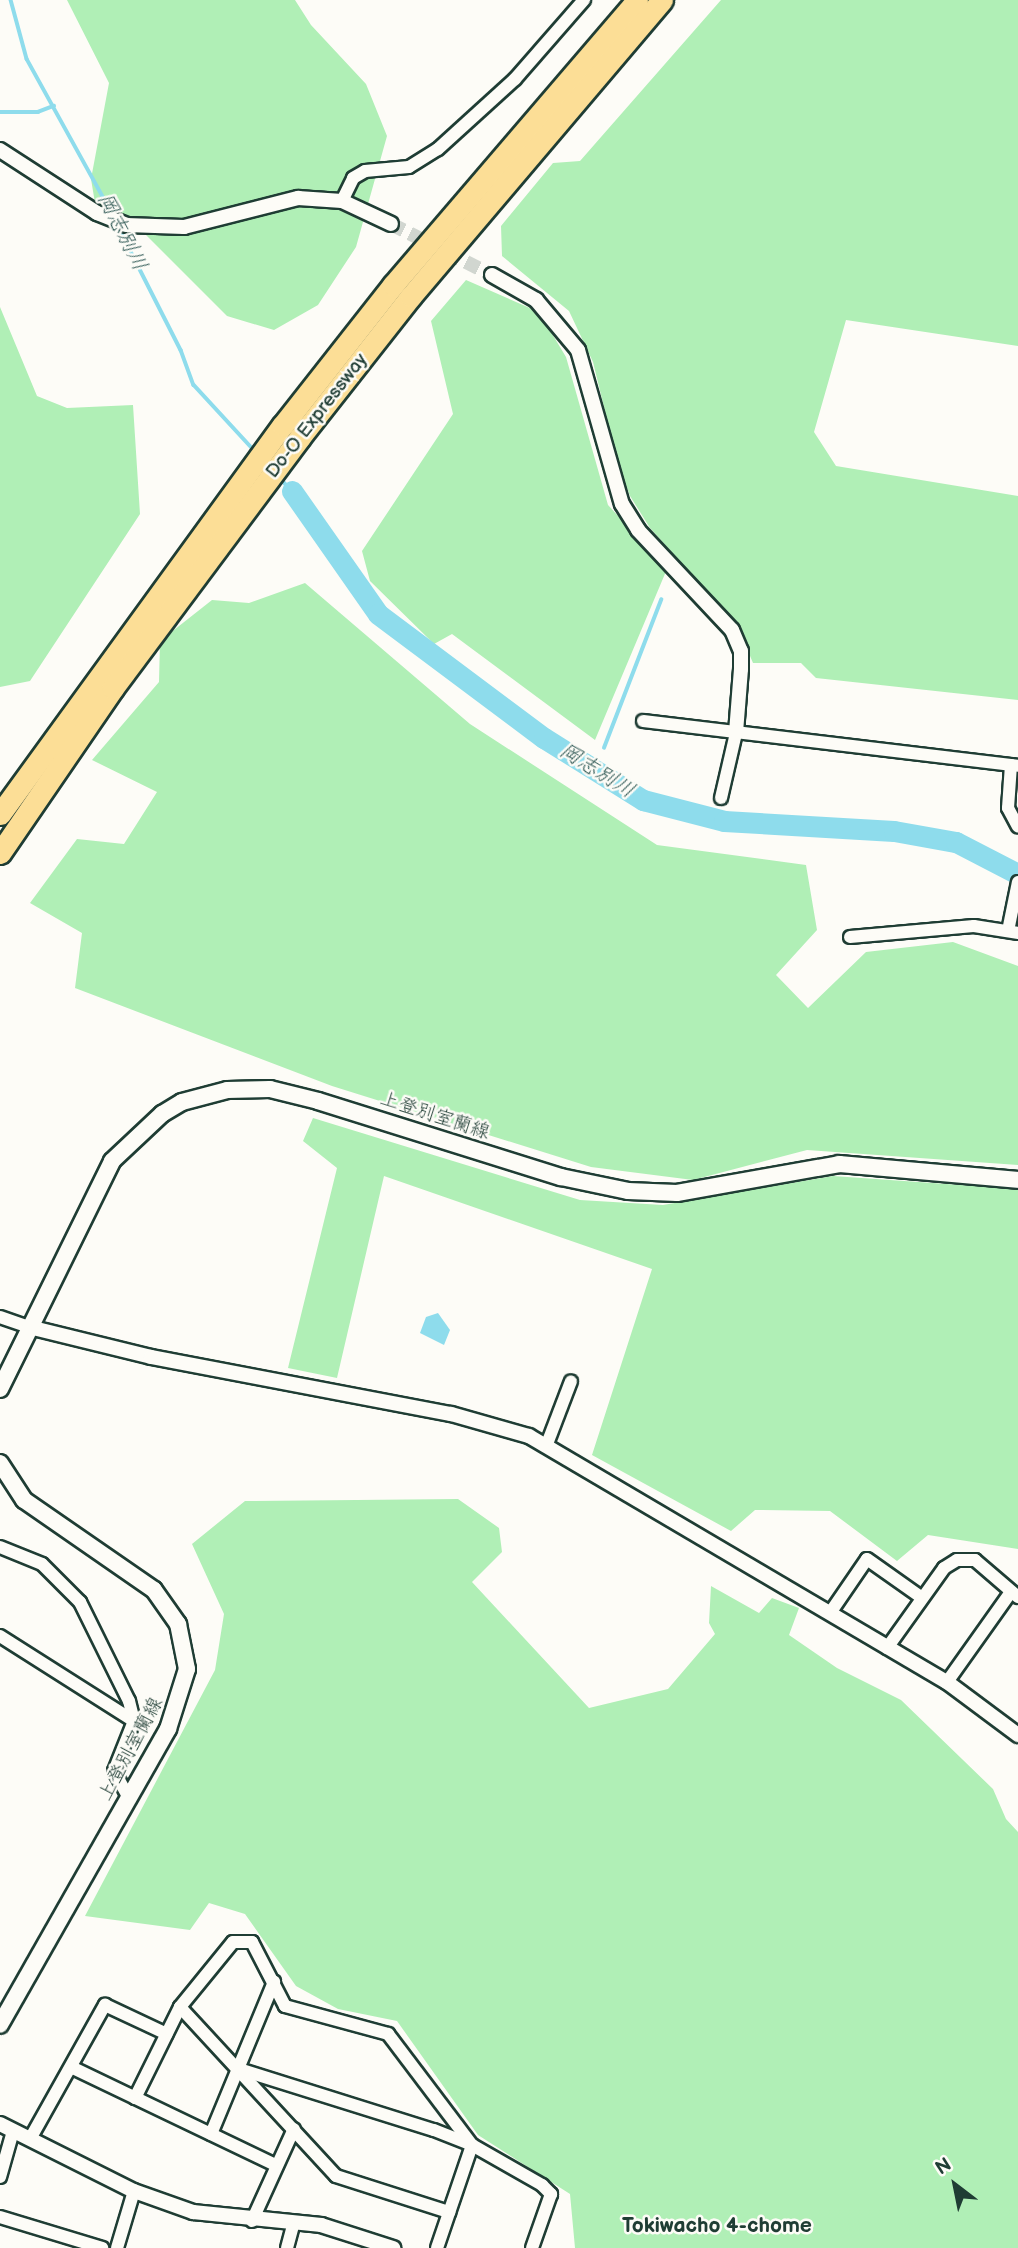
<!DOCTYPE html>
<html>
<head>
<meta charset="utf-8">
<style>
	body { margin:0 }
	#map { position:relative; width:1018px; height:2248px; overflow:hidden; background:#fdfcf7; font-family:"Balsamiq Sans","Klee One",sans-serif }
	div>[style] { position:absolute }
	.green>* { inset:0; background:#b0efb6 }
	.water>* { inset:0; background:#8edcec }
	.stream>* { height:3.5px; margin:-1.75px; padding:0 1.75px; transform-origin:1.75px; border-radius:1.75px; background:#8edcec }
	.river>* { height:21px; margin:-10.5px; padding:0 10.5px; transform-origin:10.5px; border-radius:10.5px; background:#8edcec }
	.tertiary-tunnel>* { height:14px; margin-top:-7px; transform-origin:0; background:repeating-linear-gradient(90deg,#d1d6d0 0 14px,transparent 0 21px) }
	.roads { filter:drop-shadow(2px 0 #1f3d34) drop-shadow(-2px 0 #1f3d34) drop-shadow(0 2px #1f3d34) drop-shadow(0 -2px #1f3d34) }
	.minor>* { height:12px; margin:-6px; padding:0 6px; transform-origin:6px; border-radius:6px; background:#fdfcf7 }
	.tertiary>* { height:14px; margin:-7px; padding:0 7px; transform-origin:7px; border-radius:7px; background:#fdfcf7 }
	.secondary>* { height:16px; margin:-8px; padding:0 8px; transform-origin:8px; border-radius:8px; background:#fdfcf7 }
	.motorway>* { height:21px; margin:-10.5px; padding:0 10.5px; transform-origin:10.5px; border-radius:10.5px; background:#fcde96 }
	span { translate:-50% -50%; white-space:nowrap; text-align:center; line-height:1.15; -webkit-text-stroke:5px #fdfcf7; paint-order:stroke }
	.street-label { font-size:19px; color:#1f3d34 }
	.water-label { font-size:21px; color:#355d59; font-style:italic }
	.neighbourhood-label { font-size:21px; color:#1f3d34; font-weight:700 }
	.north { position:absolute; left:920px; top:2150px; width:70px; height:70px; -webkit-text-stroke:5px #fdfcf7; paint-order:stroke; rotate:328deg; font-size:19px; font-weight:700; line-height:28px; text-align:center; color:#1f3d34 }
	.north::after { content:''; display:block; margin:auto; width:24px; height:32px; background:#1f3d34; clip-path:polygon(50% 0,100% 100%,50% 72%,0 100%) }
</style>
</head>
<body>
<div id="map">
	<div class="green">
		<i style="clip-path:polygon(67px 0,295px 0,311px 25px,366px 84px,387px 136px,356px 247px,318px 305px,274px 330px,227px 316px,128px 217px,95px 203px,91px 179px,109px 83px)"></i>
		<i style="clip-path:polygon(721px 0,1018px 0,1018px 346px,846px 320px,814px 432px,836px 466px,1018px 496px,1018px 700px,816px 678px,801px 663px,753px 663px,737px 625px,650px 528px,630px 496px,618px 465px,593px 362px,569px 311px,502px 256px,501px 226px,553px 163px,580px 161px)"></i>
		<i style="clip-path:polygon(466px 280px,539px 312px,566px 357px,608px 505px,667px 569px,595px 740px,452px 634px,434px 644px,370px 581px,362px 551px,453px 414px,431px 321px)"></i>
		<i style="clip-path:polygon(0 307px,37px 396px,67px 408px,133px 405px,140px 514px,30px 681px,0 687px)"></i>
		<i style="clip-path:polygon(305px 583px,470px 724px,657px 845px,806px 865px,817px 930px,776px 975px,808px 1008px,866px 952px,953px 942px,1018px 966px,1018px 1165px,807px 1150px,693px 1180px,591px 1167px,332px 1086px,75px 988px,82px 933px,30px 903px,77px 839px,124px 844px,157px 792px,92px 760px,159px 682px,160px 641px,212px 600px,249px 603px)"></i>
		<i style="clip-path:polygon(313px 1118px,580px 1200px,663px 1205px,833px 1176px,1018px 1189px,1018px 1549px,928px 1535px,897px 1561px,830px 1511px,755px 1510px,731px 1531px,592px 1455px,652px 1269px,384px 1176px,337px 1378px,288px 1368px,337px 1168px,303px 1141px)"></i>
		<i style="clip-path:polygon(458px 1499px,499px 1528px,502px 1552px,472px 1582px,589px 1708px,668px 1689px,715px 1634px,709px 1623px,711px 1586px,759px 1613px,772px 1598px,799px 1608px,789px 1635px,837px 1668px,901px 1700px,993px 1789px,1006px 1819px,1018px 1832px,1018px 2248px,575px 2248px,570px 2194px,478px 2135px,397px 2021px,338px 2009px,296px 1986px,245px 1914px,209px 1903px,190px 1930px,85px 1916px,215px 1670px,224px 1614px,192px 1544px,245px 1501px)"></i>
	</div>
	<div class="water">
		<i style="clip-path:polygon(438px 1313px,450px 1330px,444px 1345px,420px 1333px,426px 1317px)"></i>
	</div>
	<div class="stream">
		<i style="left:11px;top:0;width:61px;rotate:74.8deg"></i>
		<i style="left:27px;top:59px;width:178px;rotate:61.1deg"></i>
		<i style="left:0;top:112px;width:38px"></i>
		<i style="left:38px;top:112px;width:17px;rotate:-21deg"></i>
		<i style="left:119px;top:228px;width:137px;rotate:63.1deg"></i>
		<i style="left:181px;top:350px;width:37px;rotate:70deg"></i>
		<i style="left:194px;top:385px;width:90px;rotate:47.3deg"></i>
		<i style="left:278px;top:476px;width:21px;rotate:47deg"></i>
		<i style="left:604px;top:748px;width:159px;rotate:-68.9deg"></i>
	</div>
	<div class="river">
		<i style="left:292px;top:491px;width:150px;rotate:55deg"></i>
		<i style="left:378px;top:614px;width:207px;rotate:36.8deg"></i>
		<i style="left:544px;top:738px;width:117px;rotate:32.1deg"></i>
		<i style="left:643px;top:800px;width:84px;rotate:14.5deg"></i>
		<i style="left:724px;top:821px;width:170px;rotate:3.4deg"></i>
		<i style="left:894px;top:831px;width:63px;rotate:10.1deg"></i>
		<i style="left:956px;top:842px;width:70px;rotate:27.3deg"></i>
	</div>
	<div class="tertiary-tunnel">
		<i style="left:391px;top:224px;width:113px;rotate:26.8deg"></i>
	</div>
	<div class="roads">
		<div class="minor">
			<i style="left:342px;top:201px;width:25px;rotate:-64deg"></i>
			<i style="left:353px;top:178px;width:14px;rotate:-30deg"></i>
			<i style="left:365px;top:171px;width:44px;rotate:-5.2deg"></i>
			<i style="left:409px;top:167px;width:34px;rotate:-32deg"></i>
			<i style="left:438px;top:149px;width:104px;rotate:-42.3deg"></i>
			<i style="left:515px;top:79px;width:105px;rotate:-48.9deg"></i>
			<i style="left:643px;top:721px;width:378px;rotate:6.8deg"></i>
			<i style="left:1011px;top:765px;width:43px;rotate:94deg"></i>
			<i style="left:1008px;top:808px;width:21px;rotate:62deg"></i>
			<i style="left:721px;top:798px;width:67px;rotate:-77deg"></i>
			<i style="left:1008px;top:931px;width:50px;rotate:-78.5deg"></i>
			<i style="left:850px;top:937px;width:124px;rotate:-5.1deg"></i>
			<i style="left:974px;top:926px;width:45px;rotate:9deg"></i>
			<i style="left:0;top:1317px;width:31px;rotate:19deg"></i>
			<i style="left:547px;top:1444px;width:67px;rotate:-69.1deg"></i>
			<i style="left:0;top:1547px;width:45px;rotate:22deg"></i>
			<i style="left:42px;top:1564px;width:54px;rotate:45deg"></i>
			<i style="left:80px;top:1602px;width:110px;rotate:63.7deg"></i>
			<i style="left:129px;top:1701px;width:21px;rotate:76deg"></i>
			<i style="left:134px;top:1721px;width:54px;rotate:111.8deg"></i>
			<i style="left:114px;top:1771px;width:31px;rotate:61deg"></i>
			<i style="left:830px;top:1613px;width:65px;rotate:-55.6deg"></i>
			<i style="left:867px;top:1559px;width:67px;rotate:35.3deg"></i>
			<i style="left:0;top:1636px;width:159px;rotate:32.4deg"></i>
			<i style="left:887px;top:1648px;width:98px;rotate:-54.5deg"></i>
			<i style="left:944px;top:1568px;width:15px;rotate:-32deg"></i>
			<i style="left:957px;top:1560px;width:18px"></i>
			<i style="left:975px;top:1560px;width:57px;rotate:40.7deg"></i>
			<i style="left:947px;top:1682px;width:110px;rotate:-54.6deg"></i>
			<i style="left:180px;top:2007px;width:84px;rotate:-50.8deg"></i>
			<i style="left:233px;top:1942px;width:19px"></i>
			<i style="left:252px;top:1942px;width:72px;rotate:62.7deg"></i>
			<i style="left:285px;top:2006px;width:107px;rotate:15.2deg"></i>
			<i style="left:388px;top:2034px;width:139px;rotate:52.9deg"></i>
			<i style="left:71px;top:2067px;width:227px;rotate:25.6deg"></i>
			<i style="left:242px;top:2070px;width:201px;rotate:17.4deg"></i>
			<i style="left:434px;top:2130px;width:41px;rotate:21.5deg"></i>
			<i style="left:472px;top:2145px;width:81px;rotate:29.7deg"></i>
			<i style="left:542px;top:2185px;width:13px;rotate:45deg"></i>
			<i style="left:551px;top:2194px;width:57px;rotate:109.4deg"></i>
			<i style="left:135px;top:2098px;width:102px;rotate:-63.7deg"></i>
			<i style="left:180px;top:2007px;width:230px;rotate:47.3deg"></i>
			<i style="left:336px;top:2176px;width:119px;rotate:17.7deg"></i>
			<i style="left:211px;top:2134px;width:165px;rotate:-67.5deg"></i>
			<i style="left:30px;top:2139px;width:154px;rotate:-60.8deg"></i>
			<i style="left:105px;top:2005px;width:68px;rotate:25.1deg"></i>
			<i style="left:0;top:2177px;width:48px;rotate:-74.2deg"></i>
			<i style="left:0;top:2217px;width:107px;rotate:16.9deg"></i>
			<i style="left:252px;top:2221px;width:101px;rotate:-65.5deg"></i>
			<i style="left:117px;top:2248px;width:59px;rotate:-73.4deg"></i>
			<i style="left:287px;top:2248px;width:27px;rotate:-75deg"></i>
			<i style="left:437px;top:2248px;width:109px;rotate:-71.2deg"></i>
		</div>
		<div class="tertiary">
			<i style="left:0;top:150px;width:116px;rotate:33deg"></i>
			<i style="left:97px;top:213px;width:31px;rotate:22deg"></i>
			<i style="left:126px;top:225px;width:58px;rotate:2deg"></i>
			<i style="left:184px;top:227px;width:118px;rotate:-14.3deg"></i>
			<i style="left:298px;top:198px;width:44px;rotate:3.9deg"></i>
			<i style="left:342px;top:201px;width:54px;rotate:25.1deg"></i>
			<i style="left:492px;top:275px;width:51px;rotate:29.6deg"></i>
			<i style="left:536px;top:300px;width:65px;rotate:50deg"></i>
			<i style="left:578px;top:350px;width:160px;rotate:74.1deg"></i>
			<i style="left:622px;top:504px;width:31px;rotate:58deg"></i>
			<i style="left:638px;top:530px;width:137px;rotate:46.8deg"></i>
			<i style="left:732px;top:630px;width:23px;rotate:67deg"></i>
			<i style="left:741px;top:651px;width:18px;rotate:90deg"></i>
			<i style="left:741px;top:669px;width:64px;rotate:94.5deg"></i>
			<i style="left:29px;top:1327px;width:126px;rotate:13.8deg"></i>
			<i style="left:151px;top:1357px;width:305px;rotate:10.8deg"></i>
			<i style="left:451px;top:1414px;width:81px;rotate:15.8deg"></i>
			<i style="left:529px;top:1436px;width:485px;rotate:30.5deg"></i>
			<i style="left:947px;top:1682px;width:89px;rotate:36.7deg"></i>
			<i style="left:0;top:2124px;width:150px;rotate:26.6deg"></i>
			<i style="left:134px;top:2191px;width:63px;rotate:19.6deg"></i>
			<i style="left:193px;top:2212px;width:129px;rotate:5.8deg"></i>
			<i style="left:321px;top:2225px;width:76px;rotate:17.7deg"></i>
		</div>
		<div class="secondary">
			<i style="left:0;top:1389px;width:254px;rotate:-63.8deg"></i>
			<i style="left:112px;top:1161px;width:69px;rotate:-43.2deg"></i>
			<i style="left:162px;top:1114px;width:23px;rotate:-31deg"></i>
			<i style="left:182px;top:1102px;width:47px;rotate:-14.9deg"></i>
			<i style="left:227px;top:1090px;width:43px;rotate:-1.3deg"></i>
			<i style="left:270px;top:1089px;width:49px;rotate:14deg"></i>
			<i style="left:318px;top:1101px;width:255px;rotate:17.4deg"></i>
			<i style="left:561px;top:1177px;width:68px;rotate:11.8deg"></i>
			<i style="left:628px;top:1191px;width:49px;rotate:2.3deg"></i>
			<i style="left:677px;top:1193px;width:165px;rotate:-10.1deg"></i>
			<i style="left:839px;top:1164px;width:180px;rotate:5.1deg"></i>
			<i style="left:0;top:1463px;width:44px;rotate:57deg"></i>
			<i style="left:24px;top:1500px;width:158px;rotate:34.7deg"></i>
			<i style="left:154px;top:1590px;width:42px;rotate:54.8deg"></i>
			<i style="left:178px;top:1624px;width:46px;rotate:78.7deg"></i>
			<i style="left:187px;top:1669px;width:63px;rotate:107.6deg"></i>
			<i style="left:168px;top:1729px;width:340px;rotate:119.6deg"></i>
		</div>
		<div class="motorway">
			<i style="left:0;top:814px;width:481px;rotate:-54deg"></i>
			<i style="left:283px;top:425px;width:178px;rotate:-51.8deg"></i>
			<i style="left:393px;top:285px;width:375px;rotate:-49.4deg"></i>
			<i style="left:0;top:853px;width:200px;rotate:-55.6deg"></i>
			<i style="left:113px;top:688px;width:313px;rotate:-53.3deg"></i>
			<i style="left:300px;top:437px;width:179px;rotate:-51.8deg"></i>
			<i style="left:411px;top:296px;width:388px;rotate:-49.7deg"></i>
		</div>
	</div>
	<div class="street-label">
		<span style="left:317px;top:416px;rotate:-52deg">Do-O Expressway</span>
		<span style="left:435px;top:1116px;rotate:18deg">上登別室蘭線</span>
		<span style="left:131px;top:1749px;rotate:-62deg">上登別室蘭線</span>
	</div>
	<div class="water-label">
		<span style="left:122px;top:232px;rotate:63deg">岡志別川</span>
		<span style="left:597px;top:771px;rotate:32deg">岡志別川</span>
	</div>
	<div class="neighbourhood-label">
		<span style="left:717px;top:2226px">Tokiwacho 4-chome</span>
	</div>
	<div class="north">N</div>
</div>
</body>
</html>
